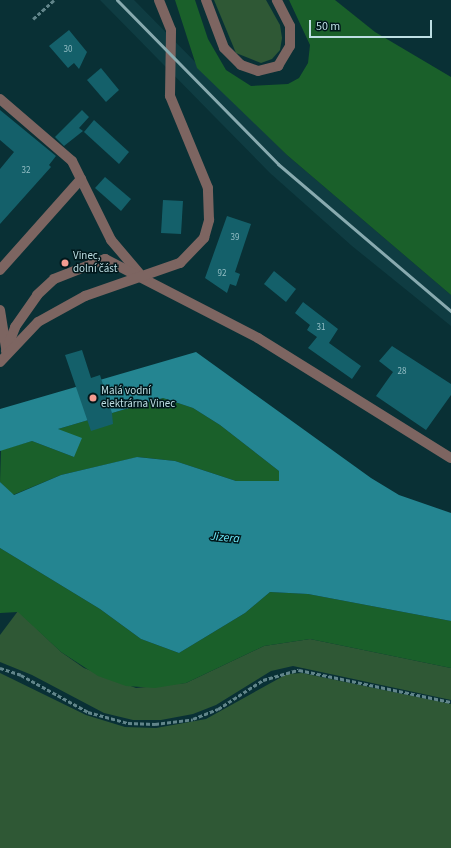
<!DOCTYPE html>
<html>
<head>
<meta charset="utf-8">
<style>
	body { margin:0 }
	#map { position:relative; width:451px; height:848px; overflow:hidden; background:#093035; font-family:"Source Sans 3",sans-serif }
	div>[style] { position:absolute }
	.built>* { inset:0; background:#0f3c42 }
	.green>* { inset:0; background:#2f5835 }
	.forest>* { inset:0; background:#1a602a }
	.water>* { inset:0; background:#248591 }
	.building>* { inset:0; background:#14606a }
	.path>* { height:2.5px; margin-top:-1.25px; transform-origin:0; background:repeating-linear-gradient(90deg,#61858a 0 4px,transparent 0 6px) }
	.minor>* { height:10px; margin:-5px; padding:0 5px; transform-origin:5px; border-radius:5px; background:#7d6561 }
	.rail>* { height:3px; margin:-1.5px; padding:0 1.5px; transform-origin:1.5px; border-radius:1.5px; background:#88aaaf }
	.dots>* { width:11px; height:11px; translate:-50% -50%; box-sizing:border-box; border:2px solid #00171b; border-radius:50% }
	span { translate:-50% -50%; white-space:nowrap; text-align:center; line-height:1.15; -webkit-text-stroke:3px #00171b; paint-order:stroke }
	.number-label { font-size:9px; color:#93bec5 }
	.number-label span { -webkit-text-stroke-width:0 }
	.poi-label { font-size:11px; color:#bddee3 }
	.left { translate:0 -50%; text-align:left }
	.water-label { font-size:12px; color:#6de8f8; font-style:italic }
	.scale { position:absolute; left:309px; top:20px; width:123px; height:18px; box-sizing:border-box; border:2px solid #bddee3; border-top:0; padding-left:5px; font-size:12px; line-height:14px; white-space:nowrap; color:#bddee3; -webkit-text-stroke:3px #00171b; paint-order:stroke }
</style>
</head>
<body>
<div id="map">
	<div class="built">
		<i style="clip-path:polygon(100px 0,134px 0,287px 155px,451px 295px,451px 326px,352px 246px,270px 173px)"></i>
	</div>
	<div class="green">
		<i style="clip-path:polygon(214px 0,266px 0,280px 25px,282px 38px,280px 50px,272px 59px,261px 63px,236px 53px)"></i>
		<i style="clip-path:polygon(18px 611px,61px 652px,84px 668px,136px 688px,186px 683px,264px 646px,310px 639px,451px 668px,451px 700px,293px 666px,271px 671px,216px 705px,193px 714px,161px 720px,133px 720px,104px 713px,32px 675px,0 662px,0 635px)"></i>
		<i style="clip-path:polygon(0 673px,86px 715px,125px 727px,156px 728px,206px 719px,287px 674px,302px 673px,451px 704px,451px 848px,0 848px)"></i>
	</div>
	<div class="forest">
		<i style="clip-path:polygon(175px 0,195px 0,208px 39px,226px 70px,251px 86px,288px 84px,299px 78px,308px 63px,310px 45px,289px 0,335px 0,375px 32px,451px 77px,451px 295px,287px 155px,197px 68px)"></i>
		<i style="clip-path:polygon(163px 398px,193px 408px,220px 425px,279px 471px,279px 481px,236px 481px,175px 461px,138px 457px,61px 475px,13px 495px,0 482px,1px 450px,32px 441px,74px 457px,58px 429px)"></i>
		<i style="clip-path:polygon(0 548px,100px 609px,141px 639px,179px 653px,245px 613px,270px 592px,308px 594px,451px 621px,451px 668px,310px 639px,264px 646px,186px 683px,155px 688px,126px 686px,98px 676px,61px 652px,18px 612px,0 613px)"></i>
	</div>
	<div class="water">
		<i style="clip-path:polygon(196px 352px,371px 478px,399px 495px,451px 513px,451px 621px,308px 594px,270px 592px,245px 613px,179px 653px,141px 639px,100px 609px,0 548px,0 482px,14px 495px,61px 475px,137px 457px,175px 461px,236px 481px,279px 481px,279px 471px,220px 425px,193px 408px,163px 398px,58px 429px,82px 438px,74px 457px,32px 441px,0 451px,0 409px)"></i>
	</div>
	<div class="building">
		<i style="clip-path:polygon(69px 30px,87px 52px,79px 69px,74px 63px,68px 68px,49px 46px)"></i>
		<i style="clip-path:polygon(101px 68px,119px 90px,106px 102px,87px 80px)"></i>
		<i style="clip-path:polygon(0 110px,56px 156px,49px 165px,51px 167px,0 224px,0 169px,14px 152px,0 140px)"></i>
		<i style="clip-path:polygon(82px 110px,89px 117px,79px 128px,83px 131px,64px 146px,55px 137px)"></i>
		<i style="clip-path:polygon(94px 120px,129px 152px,119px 164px,84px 132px)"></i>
		<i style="clip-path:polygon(105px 177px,131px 199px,121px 211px,95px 188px)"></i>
		<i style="clip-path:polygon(163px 200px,183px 201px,181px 234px,161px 233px)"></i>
		<i style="clip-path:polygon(227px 216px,251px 224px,235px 272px,240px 274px,236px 286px,230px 284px,227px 293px,205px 278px)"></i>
		<i style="clip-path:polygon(274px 271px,296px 289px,286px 302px,264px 284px)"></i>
		<i style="clip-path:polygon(303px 302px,338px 329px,329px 343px,361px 366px,352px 379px,308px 348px,317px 337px,307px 330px,310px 325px,295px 313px)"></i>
		<i style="clip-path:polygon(392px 346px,451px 384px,451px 395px,426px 430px,376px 396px,393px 372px,379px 361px)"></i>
		<i style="clip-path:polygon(82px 350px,91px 378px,100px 375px,112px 413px,113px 424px,91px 431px,65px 355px)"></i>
	</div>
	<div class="path">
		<i style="left:33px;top:19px;width:28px;rotate:-42deg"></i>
		<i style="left:0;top:668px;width:22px;rotate:18deg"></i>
		<i style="left:21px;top:675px;width:77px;rotate:28.9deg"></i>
		<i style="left:88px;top:712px;width:41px;rotate:15.4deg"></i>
		<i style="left:128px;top:723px;width:27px;rotate:2deg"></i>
		<i style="left:155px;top:724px;width:38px;rotate:-7deg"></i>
		<i style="left:193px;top:719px;width:27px;rotate:-22deg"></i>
		<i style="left:218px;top:709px;width:54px;rotate:-32.8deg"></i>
		<i style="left:263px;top:680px;width:37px;rotate:-16deg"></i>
		<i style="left:299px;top:670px;width:155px;rotate:11.9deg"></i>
	</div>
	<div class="minor">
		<i style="left:206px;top:0;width:51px;rotate:69.4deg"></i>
		<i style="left:224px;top:48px;width:24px;rotate:45deg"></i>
		<i style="left:241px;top:65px;width:18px;rotate:19deg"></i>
		<i style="left:258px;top:71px;width:21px;rotate:-14deg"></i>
		<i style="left:278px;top:66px;width:23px;rotate:-59deg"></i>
		<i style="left:290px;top:46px;width:20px;rotate:-90deg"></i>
		<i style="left:290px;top:26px;width:29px;rotate:-117deg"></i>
		<i style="left:0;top:99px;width:95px;rotate:40.7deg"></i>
		<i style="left:72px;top:161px;width:88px;rotate:63.7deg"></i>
		<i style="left:111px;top:240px;width:43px;rotate:49.7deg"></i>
		<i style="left:0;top:270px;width:122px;rotate:-48.3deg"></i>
		<i style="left:0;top:310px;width:39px;rotate:81deg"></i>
		<i style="left:6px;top:351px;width:26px;rotate:-69deg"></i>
		<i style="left:15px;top:327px;width:39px;rotate:-55deg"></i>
		<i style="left:37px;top:295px;width:23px;rotate:-43deg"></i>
		<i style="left:54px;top:279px;width:55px;rotate:-21.4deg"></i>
		<i style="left:105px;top:259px;width:172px;rotate:27.3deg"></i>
		<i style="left:258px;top:338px;width:227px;rotate:31.9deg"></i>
		<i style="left:0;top:362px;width:55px;rotate:-46.5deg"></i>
		<i style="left:38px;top:322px;width:54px;rotate:-29deg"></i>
		<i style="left:85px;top:296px;width:101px;rotate:-19.2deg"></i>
		<i style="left:180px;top:263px;width:35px;rotate:-46deg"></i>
		<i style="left:204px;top:238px;width:19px;rotate:-74deg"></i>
		<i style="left:209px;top:220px;width:32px;rotate:-92deg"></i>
		<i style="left:208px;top:188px;width:100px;rotate:-112.4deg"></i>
		<i style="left:170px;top:96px;width:66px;rotate:-89.1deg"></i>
		<i style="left:171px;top:30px;width:32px;rotate:-112deg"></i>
	</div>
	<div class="rail">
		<i style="left:117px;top:0;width:230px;rotate:45.5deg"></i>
		<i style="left:278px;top:164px;width:227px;rotate:40.4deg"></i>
	</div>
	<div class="dots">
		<i style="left:65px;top:263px;background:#f59c91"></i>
		<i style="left:93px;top:398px;background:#f59c91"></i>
	</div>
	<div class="number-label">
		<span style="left:68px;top:50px">30</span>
		<span style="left:26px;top:171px">32</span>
		<span style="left:235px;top:238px">39</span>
		<span style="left:222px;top:274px">92</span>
		<span style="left:321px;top:328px">31</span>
		<span style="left:402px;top:372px">28</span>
	</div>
	<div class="poi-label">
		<span class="left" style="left:73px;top:263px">Vinec,<br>dolní část</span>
		<span class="left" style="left:101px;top:398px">Malá vodní<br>elektrárna Vinec</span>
	</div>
	<div class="water-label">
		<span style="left:225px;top:538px;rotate:5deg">Jizera</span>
	</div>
	<div class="scale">50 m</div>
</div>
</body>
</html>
